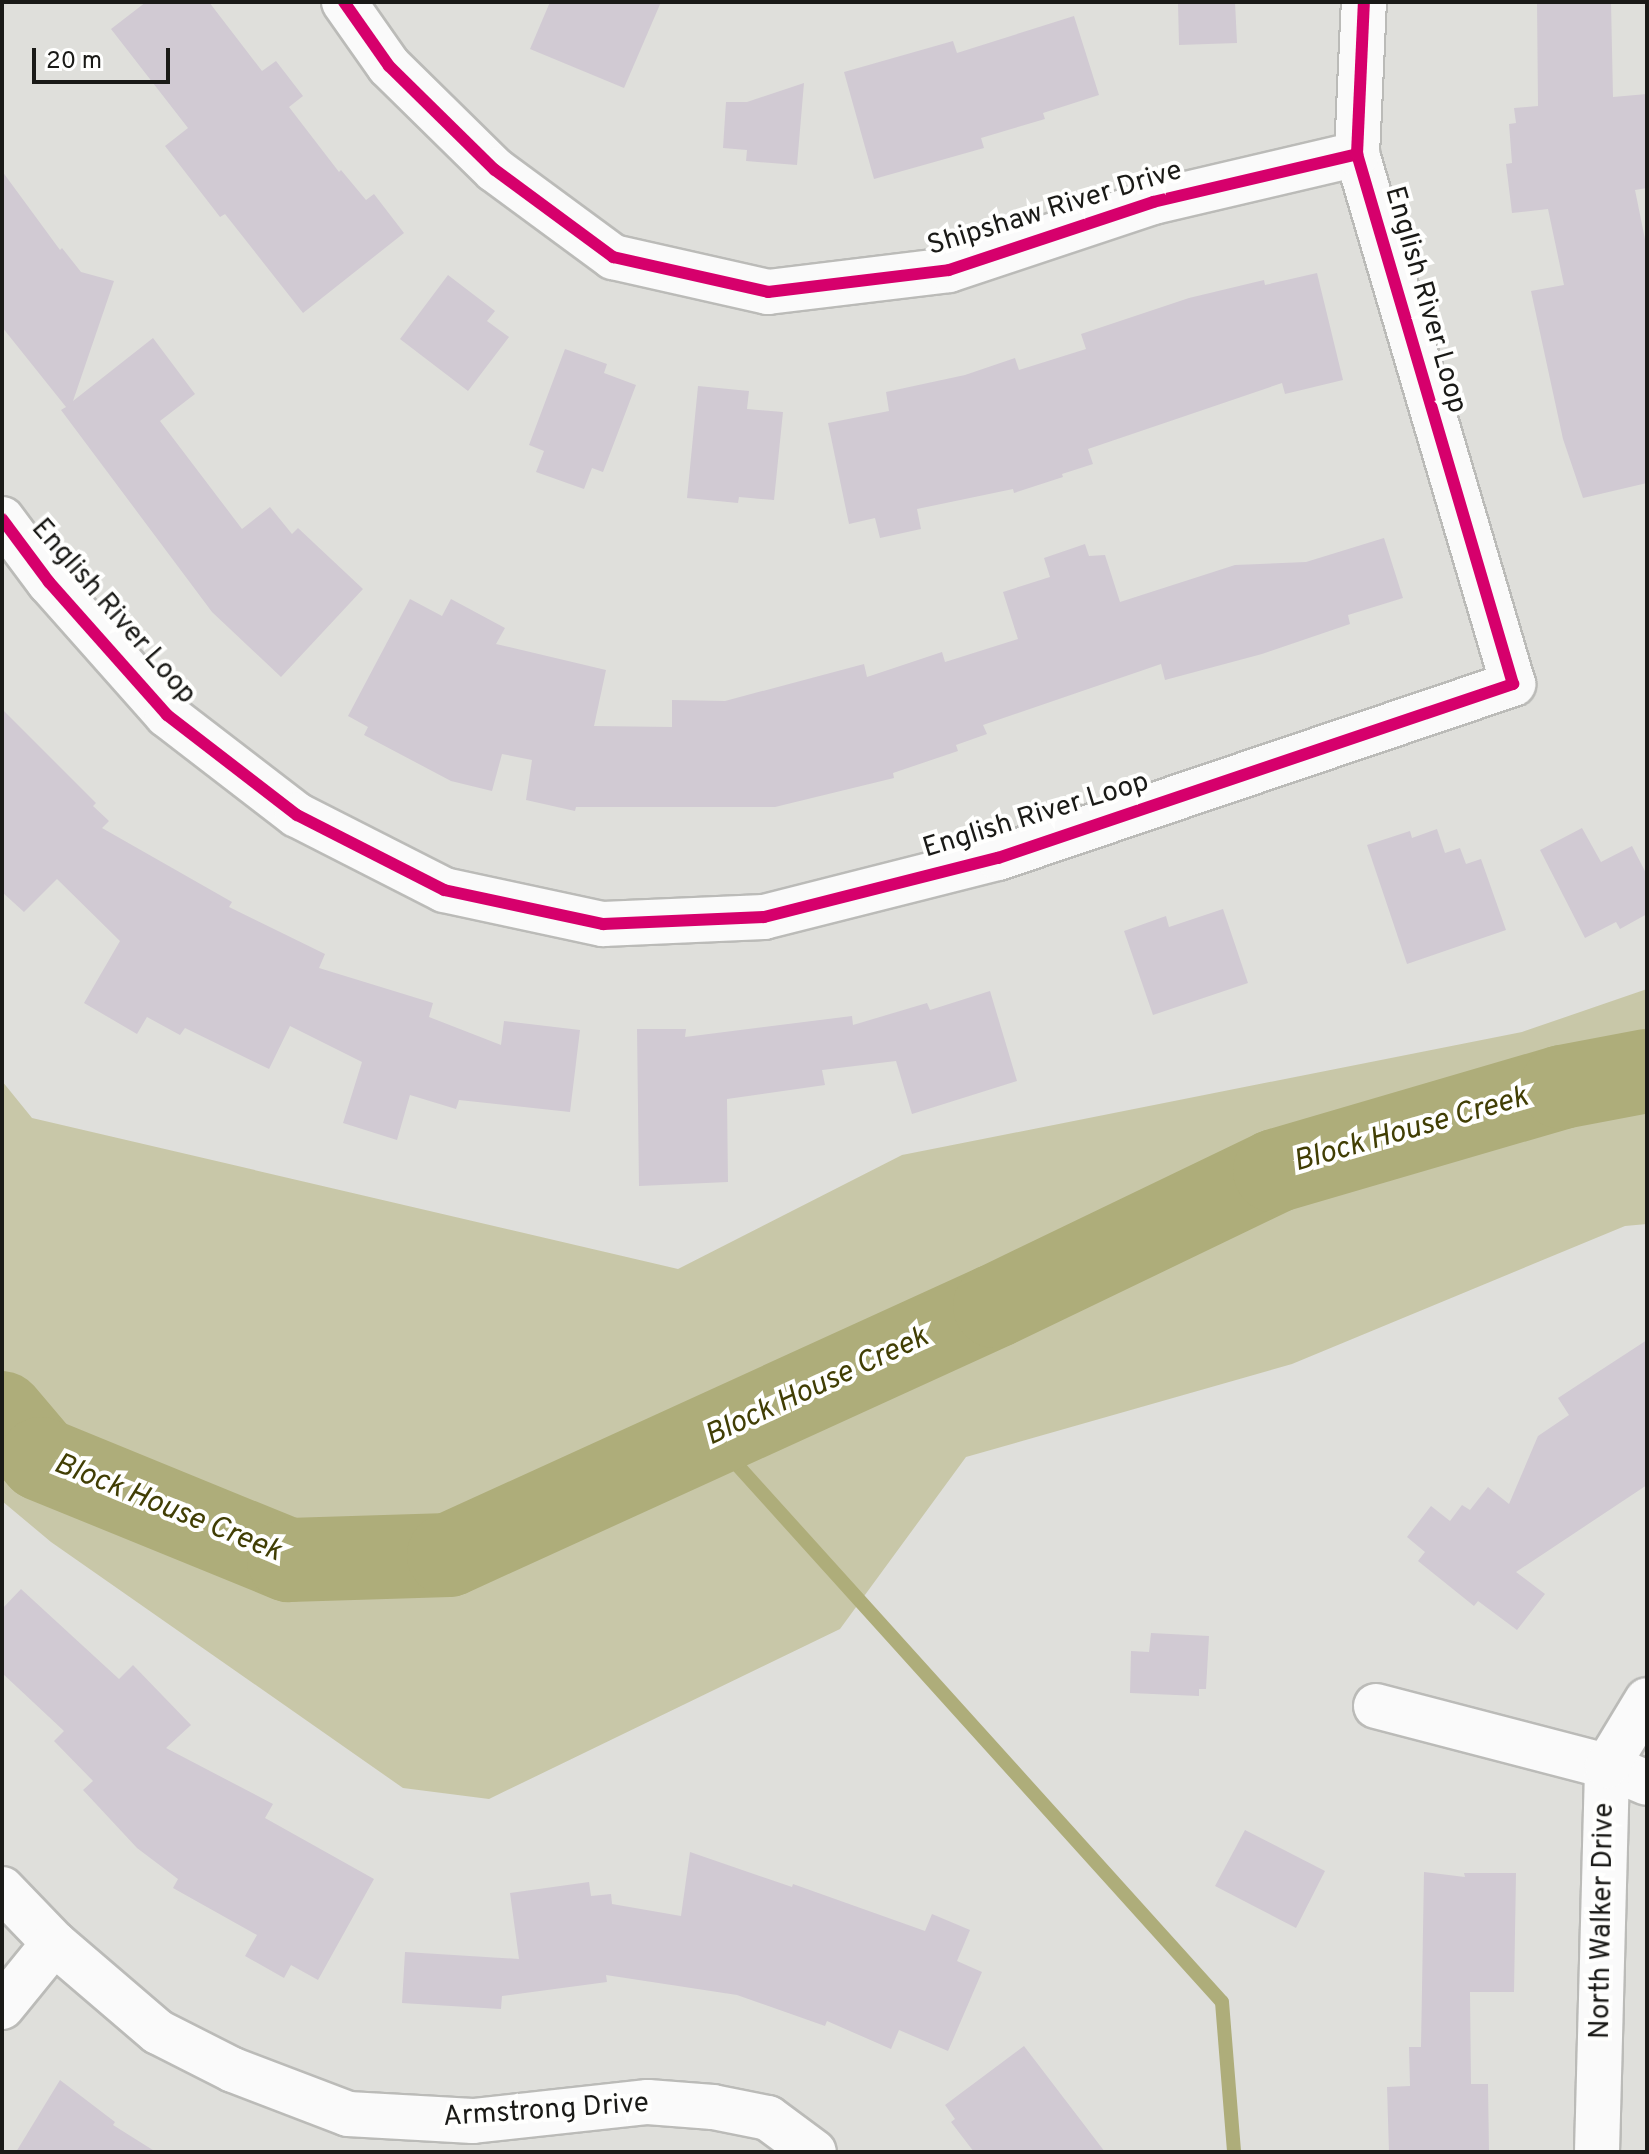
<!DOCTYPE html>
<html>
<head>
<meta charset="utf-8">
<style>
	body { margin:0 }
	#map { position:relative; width:1649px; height:2154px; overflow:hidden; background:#dfdfdb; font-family:Overpass,sans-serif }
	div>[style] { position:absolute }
	.green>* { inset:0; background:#c8c7a8 }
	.stream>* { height:14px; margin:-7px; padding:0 7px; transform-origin:7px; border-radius:7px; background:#aead7a }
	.river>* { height:84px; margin:-42px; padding:0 42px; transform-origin:42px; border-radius:42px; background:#aead7a }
	.building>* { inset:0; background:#d1cad3 }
	.roads { filter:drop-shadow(2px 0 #bbbbb8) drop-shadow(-2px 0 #bbbbb8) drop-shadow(0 2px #bbbbb8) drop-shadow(0 -2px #bbbbb8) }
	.minor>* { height:44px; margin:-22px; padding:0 22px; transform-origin:22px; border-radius:22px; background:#fafafa }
	.cycleway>* { height:12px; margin:-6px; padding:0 6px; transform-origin:6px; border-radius:6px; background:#d6006c }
	span { translate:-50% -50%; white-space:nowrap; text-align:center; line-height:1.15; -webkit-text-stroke:8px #fffffe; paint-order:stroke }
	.street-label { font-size:28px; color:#1a1a17 }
	.water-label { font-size:30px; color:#413e04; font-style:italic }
	.frame { position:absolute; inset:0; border:4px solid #1a1a17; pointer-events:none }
	.scale { position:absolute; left:32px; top:48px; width:138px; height:36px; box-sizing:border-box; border:4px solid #1a1a17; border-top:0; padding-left:10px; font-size:24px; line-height:28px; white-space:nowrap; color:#1a1a17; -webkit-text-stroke:6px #fffffe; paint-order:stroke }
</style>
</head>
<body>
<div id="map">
	<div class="green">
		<i style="clip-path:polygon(1647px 989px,1647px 1224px,1625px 1226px,1292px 1364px,966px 1457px,840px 1629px,489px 1799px,403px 1788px,51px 1542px,2px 1501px,2px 1081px,32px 1118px,678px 1269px,902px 1155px,1522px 1032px)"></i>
	</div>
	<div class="stream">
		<i style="left:712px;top:1437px;width:761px;rotate:47.93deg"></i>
		<i style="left:1222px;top:2002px;width:150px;rotate:85.4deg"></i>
	</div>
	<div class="river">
		<i style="left:2px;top:1413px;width:60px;rotate:49.7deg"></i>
		<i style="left:41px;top:1459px;width:268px;rotate:22.2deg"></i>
		<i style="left:289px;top:1560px;width:160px;rotate:-1.8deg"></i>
		<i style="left:449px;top:1555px;width:600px;rotate:-24.52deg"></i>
		<i style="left:995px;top:1306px;width:311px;rotate:-25.7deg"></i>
		<i style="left:1275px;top:1171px;width:299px;rotate:-16.3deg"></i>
		<i style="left:1562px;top:1087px;width:86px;rotate:-10.7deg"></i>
	</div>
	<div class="building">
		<i style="clip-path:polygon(146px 2px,209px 2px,262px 71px,276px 61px,303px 96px,289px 107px,339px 172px,341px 170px,366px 200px,374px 194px,404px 233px,303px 313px,225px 214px,220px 217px,165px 146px,188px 128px,111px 29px)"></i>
		<i style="clip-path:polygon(550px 2px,661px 2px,624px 88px,530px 49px)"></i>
		<i style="clip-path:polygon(1178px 2px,1235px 2px,1237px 43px,1179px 45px)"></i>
		<i style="clip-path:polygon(1537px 2px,1611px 2px,1613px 97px,1647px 94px,1647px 188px,1635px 190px,1647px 249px,1647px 483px,1583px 498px,1563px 439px,1531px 291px,1564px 285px,1548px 209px,1512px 213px,1506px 164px,1512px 163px,1509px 124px,1516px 123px,1514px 108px,1538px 106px)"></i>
		<i style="clip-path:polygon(1074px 16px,1099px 95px,1043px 113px,1045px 119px,981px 138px,984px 148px,874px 179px,844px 72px,953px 41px,957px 53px)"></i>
		<i style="clip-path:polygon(804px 83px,797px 165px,746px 161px,747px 150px,723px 148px,726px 102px,747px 102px)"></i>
		<i style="clip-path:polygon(2px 171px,60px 250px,62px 248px,81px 272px,114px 281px,73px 401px,153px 338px,195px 394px,160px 421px,242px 529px,270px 507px,292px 534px,298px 528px,363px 589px,281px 677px,212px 612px,61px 410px,66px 407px,2px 327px)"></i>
		<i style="clip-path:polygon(1317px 273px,1343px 380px,1285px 394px,1282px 383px,1088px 449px,1093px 464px,1062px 474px,1063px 477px,1014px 493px,1013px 489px,917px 509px,921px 529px,880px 538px,875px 518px,849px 524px,828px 423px,889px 411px,886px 392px,965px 375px,1015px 358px,1019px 370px,1086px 349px,1081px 334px,1189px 298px,1264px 280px,1265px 285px)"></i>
		<i style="clip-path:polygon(448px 275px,495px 311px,487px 321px,509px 337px,468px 391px,400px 339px)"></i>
		<i style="clip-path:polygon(565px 349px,607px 364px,604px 373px,636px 385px,603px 472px,592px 468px,584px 489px,536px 472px,544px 451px,529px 445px)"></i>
		<i style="clip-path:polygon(698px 386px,749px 391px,747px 409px,783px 412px,774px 500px,739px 497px,738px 503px,687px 498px)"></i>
		<i style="clip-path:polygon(1384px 538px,1403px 598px,1348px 615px,1350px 624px,1262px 654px,1165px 680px,1161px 664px,983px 725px,987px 734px,956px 745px,958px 751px,893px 773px,894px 778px,775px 807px,576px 807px,575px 811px,526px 800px,532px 760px,502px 754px,492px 791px,451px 781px,364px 735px,368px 727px,348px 716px,410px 599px,442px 616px,451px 599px,505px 628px,496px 644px,606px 670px,594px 726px,672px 727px,672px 700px,725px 701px,864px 664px,867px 677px,942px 652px,945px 662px,1018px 639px,1003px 592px,1050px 577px,1044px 558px,1085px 544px,1089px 556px,1105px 555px,1120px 602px,1235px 565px,1306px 562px)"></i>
		<i style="clip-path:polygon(2px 709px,96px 803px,93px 806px,109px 821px,102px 828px,232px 902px,229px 907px,325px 954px,319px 968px,433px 1003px,429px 1017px,501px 1045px,504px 1021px,580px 1030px,570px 1112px,459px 1100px,456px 1109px,410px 1095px,397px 1140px,343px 1123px,362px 1062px,290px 1026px,269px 1069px,185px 1028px,180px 1035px,147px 1017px,137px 1034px,84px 1003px,120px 941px,57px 879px,24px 912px,2px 892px)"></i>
		<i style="clip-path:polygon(1582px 828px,1601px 862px,1632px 846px,1647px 875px,1647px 914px,1620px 929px,1616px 922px,1585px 938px,1540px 850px)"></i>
		<i style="clip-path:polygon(1437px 829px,1445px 853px,1460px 848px,1466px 864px,1481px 859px,1506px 930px,1407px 964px,1367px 845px,1410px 831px,1412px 838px)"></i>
		<i style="clip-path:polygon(1223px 909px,1248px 983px,1153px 1015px,1124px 931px,1166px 916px,1169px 927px)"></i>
		<i style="clip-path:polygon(990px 991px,1017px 1081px,912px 1114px,896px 1061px,822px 1070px,825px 1085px,727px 1099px,728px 1182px,639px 1186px,637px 1029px,686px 1029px,685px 1037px,852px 1016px,853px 1025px,927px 1003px,930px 1010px)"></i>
		<i style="clip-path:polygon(1647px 1340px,1647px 1485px,1516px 1572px,1545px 1594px,1517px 1630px,1478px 1601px,1474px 1606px,1418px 1561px,1425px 1552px,1407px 1537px,1431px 1506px,1450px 1521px,1462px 1505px,1470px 1510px,1488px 1487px,1509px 1504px,1538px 1436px,1569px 1415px,1558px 1398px)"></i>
		<i style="clip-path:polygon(21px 1589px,119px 1679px,133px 1665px,191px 1725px,166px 1748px,273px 1804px,265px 1818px,374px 1879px,318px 1980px,291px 1965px,284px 1978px,245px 1956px,257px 1935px,173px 1888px,178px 1879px,137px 1848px,83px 1790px,93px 1781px,54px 1741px,64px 1731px,2px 1673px,2px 1609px)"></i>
		<i style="clip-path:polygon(1151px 1633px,1209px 1636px,1206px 1689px,1199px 1689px,1199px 1696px,1130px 1693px,1131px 1651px,1149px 1652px)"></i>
		<i style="clip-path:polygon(1245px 1830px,1325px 1871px,1296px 1928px,1215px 1886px)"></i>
		<i style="clip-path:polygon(690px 1852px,792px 1887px,793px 1884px,925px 1931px,932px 1914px,970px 1930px,957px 1961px,982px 1972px,948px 2051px,899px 2030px,891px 2049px,827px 2021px,825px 2026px,737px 1995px,606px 1975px,607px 1982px,502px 1996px,501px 2009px,402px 2003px,405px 1952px,519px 1959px,510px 1893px,589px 1882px,591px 1896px,611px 1894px,612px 1904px,681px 1916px)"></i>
		<i style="clip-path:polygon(1424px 1872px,1465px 1877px,1464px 1873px,1516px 1873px,1514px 1992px,1470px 1992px,1471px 2084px,1488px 2084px,1489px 2152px,1389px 2152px,1387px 2087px,1410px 2086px,1409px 2047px,1421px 2047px)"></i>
		<i style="clip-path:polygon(1024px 2046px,1105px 2152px,974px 2152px,951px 2122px,955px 2119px,945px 2105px)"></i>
		<i style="clip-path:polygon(60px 2080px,115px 2122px,113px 2125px,156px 2152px,16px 2152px)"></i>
	</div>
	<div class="roads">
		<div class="minor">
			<i style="left:344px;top:2px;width:78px;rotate:54.9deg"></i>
			<i style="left:389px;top:66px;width:148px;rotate:44.5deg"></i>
			<i style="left:495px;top:170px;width:147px;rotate:36.4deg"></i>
			<i style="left:613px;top:257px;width:159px;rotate:12.7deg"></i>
			<i style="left:768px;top:292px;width:182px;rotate:-6.9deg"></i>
			<i style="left:949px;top:270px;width:215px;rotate:-18.4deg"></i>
			<i style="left:1153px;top:202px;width:210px;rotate:-13.2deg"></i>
			<i style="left:2px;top:519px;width:79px;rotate:53.3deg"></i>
			<i style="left:49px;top:582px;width:178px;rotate:48.4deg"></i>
			<i style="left:167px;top:715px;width:164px;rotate:37.6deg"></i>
			<i style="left:297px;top:815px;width:165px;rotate:27deg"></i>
			<i style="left:444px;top:890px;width:163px;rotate:12.1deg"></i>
			<i style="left:603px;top:924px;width:161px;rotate:-2.5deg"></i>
			<i style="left:764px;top:917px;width:241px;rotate:-14.2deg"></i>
			<i style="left:998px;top:858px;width:544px;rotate:-18.67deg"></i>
			<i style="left:1513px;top:684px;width:552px;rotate:-106.4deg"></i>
			<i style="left:1357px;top:154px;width:152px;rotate:-87.4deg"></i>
			<i style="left:1376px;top:1706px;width:239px;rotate:14.6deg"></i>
			<i style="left:1607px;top:1766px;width:43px;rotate:23deg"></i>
			<i style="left:2px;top:1889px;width:75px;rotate:46.1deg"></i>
			<i style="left:54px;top:1943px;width:137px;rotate:40.6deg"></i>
			<i style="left:158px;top:2032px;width:84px;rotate:26.9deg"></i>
			<i style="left:233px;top:2070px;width:123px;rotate:20.9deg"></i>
			<i style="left:348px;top:2114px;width:125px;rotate:3.2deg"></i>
			<i style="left:473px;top:2121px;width:176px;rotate:-6.2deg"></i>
			<i style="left:648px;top:2102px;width:65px;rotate:4.4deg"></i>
			<i style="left:713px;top:2107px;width:56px;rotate:11.3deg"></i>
			<i style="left:768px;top:2118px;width:57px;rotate:36.5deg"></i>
			<i style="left:2px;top:2007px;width:82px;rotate:-50.9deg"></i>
			<i style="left:1597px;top:2152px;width:386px;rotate:-88.5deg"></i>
			<i style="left:1607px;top:1766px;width:77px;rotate:-58.8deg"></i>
		</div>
	</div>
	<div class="cycleway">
		<i style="left:344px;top:2px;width:78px;rotate:54.9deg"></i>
		<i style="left:389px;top:66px;width:148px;rotate:44.5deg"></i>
		<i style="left:495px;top:170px;width:147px;rotate:36.4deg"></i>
		<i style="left:613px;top:257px;width:159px;rotate:12.7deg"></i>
		<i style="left:768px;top:292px;width:182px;rotate:-6.9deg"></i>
		<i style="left:949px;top:270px;width:215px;rotate:-18.4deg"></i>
		<i style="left:1153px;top:202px;width:210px;rotate:-13.2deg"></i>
		<i style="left:2px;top:519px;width:79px;rotate:53.3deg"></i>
		<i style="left:49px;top:582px;width:178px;rotate:48.4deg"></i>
		<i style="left:167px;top:715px;width:164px;rotate:37.6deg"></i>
		<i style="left:297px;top:815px;width:165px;rotate:27deg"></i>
		<i style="left:444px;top:890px;width:163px;rotate:12.1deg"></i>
		<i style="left:603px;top:924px;width:161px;rotate:-2.5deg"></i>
		<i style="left:764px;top:917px;width:241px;rotate:-14.2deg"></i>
		<i style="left:998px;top:858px;width:544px;rotate:-18.67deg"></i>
		<i style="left:1513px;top:684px;width:552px;rotate:-106.4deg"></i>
		<i style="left:1357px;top:154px;width:152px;rotate:-87.4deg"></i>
	</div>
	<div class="street-label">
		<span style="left:1055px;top:209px;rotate:-17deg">Shipshaw River Drive</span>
		<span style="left:1425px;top:300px;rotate:74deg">English River Loop</span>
		<span style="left:113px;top:612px;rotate:49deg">English River Loop</span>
		<span style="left:1036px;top:816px;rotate:-17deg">English River Loop</span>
		<span style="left:1603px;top:1921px;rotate:-89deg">North Walker Drive</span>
		<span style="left:546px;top:2111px;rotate:-4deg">Armstrong Drive</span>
	</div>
	<div class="water-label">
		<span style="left:1411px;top:1131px;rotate:-16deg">Block House Creek</span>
		<span style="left:817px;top:1388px;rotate:-25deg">Block House Creek</span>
		<span style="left:167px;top:1509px;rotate:22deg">Block House Creek</span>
	</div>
	<div class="frame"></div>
	<div class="scale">20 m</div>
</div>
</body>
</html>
